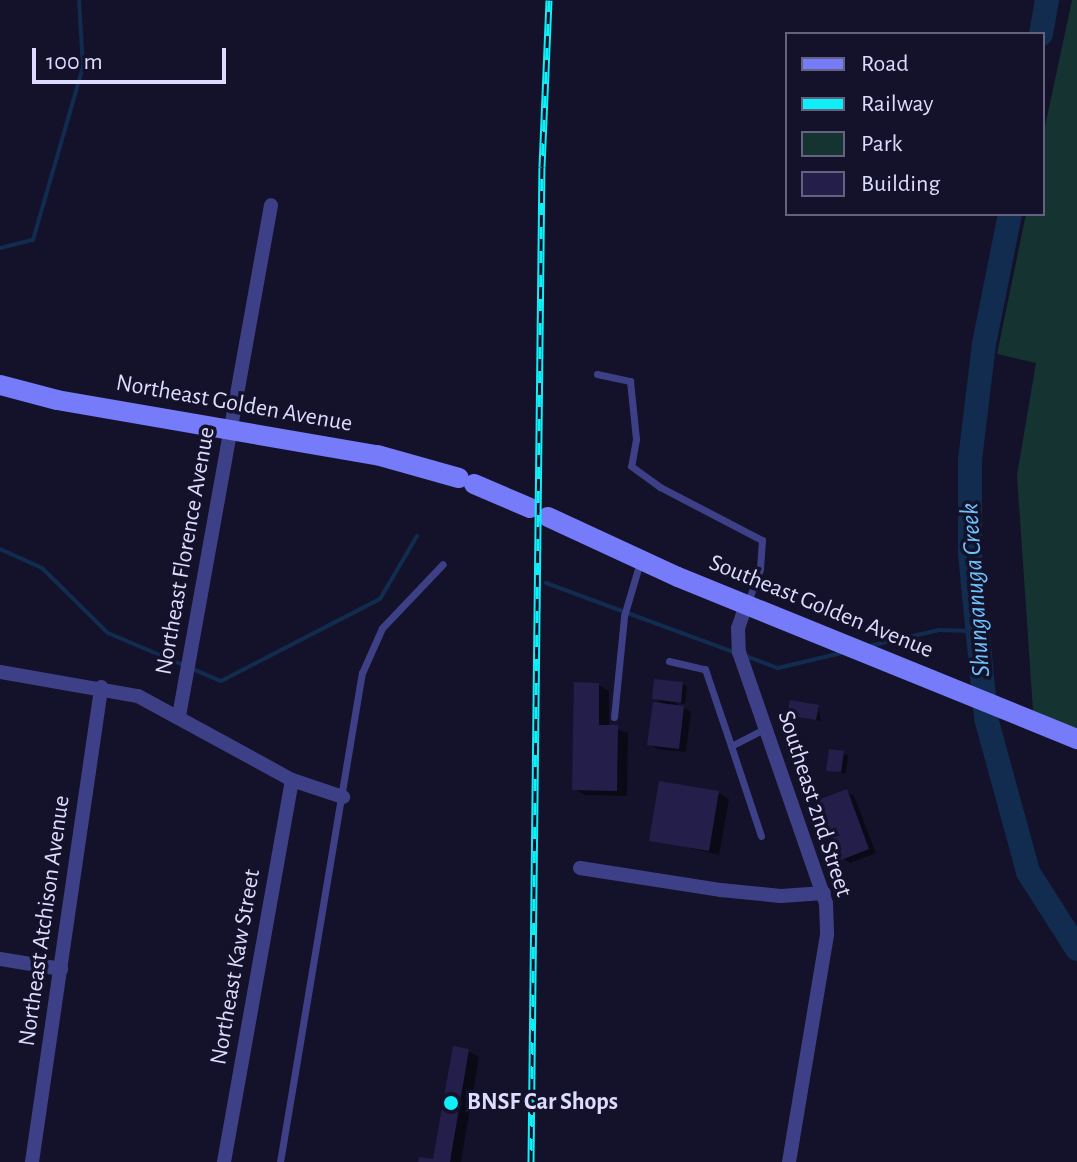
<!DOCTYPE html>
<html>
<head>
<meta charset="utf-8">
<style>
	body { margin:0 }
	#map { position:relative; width:1077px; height:1162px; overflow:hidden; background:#14122a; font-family:"Alegreya Sans",sans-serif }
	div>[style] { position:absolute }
	.green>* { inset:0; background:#153330 }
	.shadow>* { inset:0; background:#0007 }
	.stream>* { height:4px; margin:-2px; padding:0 2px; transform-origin:2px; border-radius:2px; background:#112c4e }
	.river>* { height:24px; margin:-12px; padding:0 12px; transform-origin:12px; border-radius:12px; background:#112c4e }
	.building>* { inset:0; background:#241e4a }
	.lane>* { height:7px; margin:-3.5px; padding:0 3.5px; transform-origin:3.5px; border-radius:3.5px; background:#3e4087 }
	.street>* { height:14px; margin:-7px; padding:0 7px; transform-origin:7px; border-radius:7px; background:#3e4087 }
	.secondary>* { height:20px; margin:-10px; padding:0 10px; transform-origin:10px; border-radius:10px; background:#767bfa }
	.rail>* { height:7px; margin-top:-3.5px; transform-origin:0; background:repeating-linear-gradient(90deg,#14122a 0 12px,#0eeff7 0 24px); box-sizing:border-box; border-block:2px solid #0eeff7 }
	.dots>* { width:22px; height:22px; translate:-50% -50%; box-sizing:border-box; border:4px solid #14122a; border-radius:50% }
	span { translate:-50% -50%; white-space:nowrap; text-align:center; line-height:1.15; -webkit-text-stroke:7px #14122a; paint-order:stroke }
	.street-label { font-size:24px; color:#dddbfe }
	.poi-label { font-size:24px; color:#dddbfe; font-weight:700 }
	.left { translate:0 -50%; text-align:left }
	.water-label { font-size:26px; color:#6dc2fa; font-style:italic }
	.legend { position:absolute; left:785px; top:32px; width:260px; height:184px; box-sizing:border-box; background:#14122a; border:2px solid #64627f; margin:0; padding:10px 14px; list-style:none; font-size:24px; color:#dddbfe }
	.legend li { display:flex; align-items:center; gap:16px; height:40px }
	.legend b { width:40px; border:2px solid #64627f }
	.scale { position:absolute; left:32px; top:48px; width:194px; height:36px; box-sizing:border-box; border:4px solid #dddbfe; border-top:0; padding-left:10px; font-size:24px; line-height:28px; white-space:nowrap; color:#dddbfe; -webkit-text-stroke:6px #14122a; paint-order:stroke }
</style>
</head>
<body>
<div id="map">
	<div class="green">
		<i style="clip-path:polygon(1072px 0,1077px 0,1077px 728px,1033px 711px,1017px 475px,1036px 363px,997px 354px,1026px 214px,1043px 214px,1043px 136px)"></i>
	</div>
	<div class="shadow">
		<i style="clip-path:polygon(683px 684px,687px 687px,685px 704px,675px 703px,691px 712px,686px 752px,657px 749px,650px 744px,667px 706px,654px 698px)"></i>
		<i style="clip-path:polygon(599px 685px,609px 691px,609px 727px,628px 733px,627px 796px,585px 795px,574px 789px)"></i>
		<i style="clip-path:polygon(818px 707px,821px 721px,789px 714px)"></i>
		<i style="clip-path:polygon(843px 753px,848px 756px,846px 774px,828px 769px)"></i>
		<i style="clip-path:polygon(847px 792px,854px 796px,876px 853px,850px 863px,842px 858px)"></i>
		<i style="clip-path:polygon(719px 793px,729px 799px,719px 855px,651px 839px)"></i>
		<i style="clip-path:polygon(468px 1051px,479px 1057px,461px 1162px,420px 1162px,435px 1161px)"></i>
	</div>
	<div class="stream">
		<i style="left:0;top:248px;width:34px;rotate:-14deg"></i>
		<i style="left:33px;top:240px;width:180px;rotate:-73.9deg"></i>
		<i style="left:83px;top:67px;width:67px;rotate:-93.4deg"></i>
		<i style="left:0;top:549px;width:46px;rotate:24.3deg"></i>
		<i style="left:42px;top:568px;width:93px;rotate:44.6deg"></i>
		<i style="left:108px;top:633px;width:123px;rotate:23deg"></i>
		<i style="left:221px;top:681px;width:179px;rotate:-27.3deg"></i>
		<i style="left:380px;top:599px;width:73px;rotate:-59.6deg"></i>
		<i style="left:546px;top:583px;width:200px;rotate:20.2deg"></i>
		<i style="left:869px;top:646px;width:72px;rotate:-12.9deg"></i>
		<i style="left:939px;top:630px;width:38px;rotate:2deg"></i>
		<i style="left:746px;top:656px;width:34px;rotate:21deg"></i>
		<i style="left:778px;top:668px;width:65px;rotate:-13.4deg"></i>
	</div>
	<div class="river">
		<i style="left:1041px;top:34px;width:35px;rotate:-80deg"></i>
		<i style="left:1010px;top:214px;width:133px;rotate:101.3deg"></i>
		<i style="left:984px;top:344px;width:117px;rotate:96.9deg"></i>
		<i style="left:970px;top:460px;width:94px;rotate:90deg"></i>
		<i style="left:970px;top:554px;width:165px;rotate:84.4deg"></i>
		<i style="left:986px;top:718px;width:160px;rotate:74.7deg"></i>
		<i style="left:1028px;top:872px;width:91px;rotate:57.5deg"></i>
	</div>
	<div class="building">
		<i style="clip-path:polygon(654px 679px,683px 682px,681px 703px,652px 699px)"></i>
		<i style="clip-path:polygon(574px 682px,599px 683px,599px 725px,618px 725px,617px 791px,572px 790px)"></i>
		<i style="clip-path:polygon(790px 700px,819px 705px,816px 720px,787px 715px)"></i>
		<i style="clip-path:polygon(653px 702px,684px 706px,679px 749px,647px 745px)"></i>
		<i style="clip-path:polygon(829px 749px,844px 751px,841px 772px,826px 771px)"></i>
		<i style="clip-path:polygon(659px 781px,719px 791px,709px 851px,649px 841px)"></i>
		<i style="clip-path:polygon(847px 789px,869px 849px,841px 860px,818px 800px)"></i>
		<i style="clip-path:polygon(453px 1046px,469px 1049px,450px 1162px,418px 1162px,419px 1157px,433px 1159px)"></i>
	</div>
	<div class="lane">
		<i style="left:597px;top:374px;width:34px;rotate:12deg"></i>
		<i style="left:630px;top:381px;width:58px;rotate:84.1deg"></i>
		<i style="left:636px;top:439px;width:27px;rotate:100deg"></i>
		<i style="left:631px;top:466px;width:36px;rotate:36deg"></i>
		<i style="left:660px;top:487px;width:115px;rotate:27.5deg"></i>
		<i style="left:762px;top:540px;width:29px;rotate:94deg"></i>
		<i style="left:760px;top:569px;width:37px;rotate:110deg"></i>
		<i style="left:669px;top:661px;width:37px;rotate:13deg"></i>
		<i style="left:705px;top:669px;width:81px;rotate:71.3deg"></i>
		<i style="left:614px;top:717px;width:101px;rotate:-84.3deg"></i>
		<i style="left:624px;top:616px;width:56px;rotate:-73.5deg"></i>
		<i style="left:761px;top:836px;width:95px;rotate:-108.4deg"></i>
		<i style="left:731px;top:746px;width:39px;rotate:-27deg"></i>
		<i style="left:280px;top:1162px;width:496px;rotate:-80.5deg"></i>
		<i style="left:362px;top:673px;width:49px;rotate:-66deg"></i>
		<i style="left:382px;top:628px;width:88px;rotate:-46.4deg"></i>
	</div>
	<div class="street">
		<i style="left:746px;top:605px;width:24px;rotate:109deg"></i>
		<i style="left:738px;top:628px;width:24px;rotate:88deg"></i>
		<i style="left:739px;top:652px;width:266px;rotate:70.9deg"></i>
		<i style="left:826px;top:903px;width:32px;rotate:88deg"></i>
		<i style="left:827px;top:935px;width:230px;rotate:99.5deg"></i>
		<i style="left:0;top:672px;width:140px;rotate:9.9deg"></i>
		<i style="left:138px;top:696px;width:175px;rotate:28.6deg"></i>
		<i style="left:292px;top:780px;width:54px;rotate:18.4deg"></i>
		<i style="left:179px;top:716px;width:519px;rotate:-79.79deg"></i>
		<i style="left:580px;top:868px;width:143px;rotate:8.9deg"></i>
		<i style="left:721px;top:890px;width:60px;rotate:5.7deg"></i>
		<i style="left:781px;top:896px;width:43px;rotate:-4deg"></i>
		<i style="left:0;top:959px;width:62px;rotate:9.3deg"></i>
		<i style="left:32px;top:1162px;width:480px;rotate:-81.7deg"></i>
		<i style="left:224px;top:1162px;width:388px;rotate:-79.9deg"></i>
	</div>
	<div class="secondary">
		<i style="left:0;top:385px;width:59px;rotate:14.7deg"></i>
		<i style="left:57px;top:400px;width:325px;rotate:9.8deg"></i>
		<i style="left:377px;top:455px;width:85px;rotate:15.7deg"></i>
		<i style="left:474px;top:484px;width:61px;rotate:23.2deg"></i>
		<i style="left:548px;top:517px;width:143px;rotate:24.8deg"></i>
		<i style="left:678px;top:577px;width:431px;rotate:22.1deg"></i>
	</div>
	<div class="rail">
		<i style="left:531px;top:1162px;width:995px;rotate:-89.37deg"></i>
		<i style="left:542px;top:167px;width:167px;rotate:-87.6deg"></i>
	</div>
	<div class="dots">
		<i style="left:451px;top:1103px;background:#0eeff7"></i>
	</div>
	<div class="street-label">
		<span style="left:234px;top:404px;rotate:10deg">Northeast Golden Avenue</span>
		<span style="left:186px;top:551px;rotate:-80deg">Northeast Florence Avenue</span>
		<span style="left:821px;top:607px;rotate:22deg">Southeast Golden Avenue</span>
		<span style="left:814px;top:804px;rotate:72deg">Southeast 2nd Street</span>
		<span style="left:45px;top:921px;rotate:-82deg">Northeast Atchison Avenue</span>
		<span style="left:236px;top:967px;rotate:-80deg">Northeast Kaw Street</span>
	</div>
	<div class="poi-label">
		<span class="left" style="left:467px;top:1103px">BNSF Car Shops</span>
	</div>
	<div class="water-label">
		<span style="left:976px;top:590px;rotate:-94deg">Shunganuga Creek</span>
	</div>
	<ul class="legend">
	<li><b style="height:10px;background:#767bfa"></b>Road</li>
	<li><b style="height:10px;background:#0eeff7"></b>Railway</li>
	<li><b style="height:22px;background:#153330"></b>Park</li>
	<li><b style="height:22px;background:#241e4a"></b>Building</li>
	</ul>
	<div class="scale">100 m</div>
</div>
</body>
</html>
